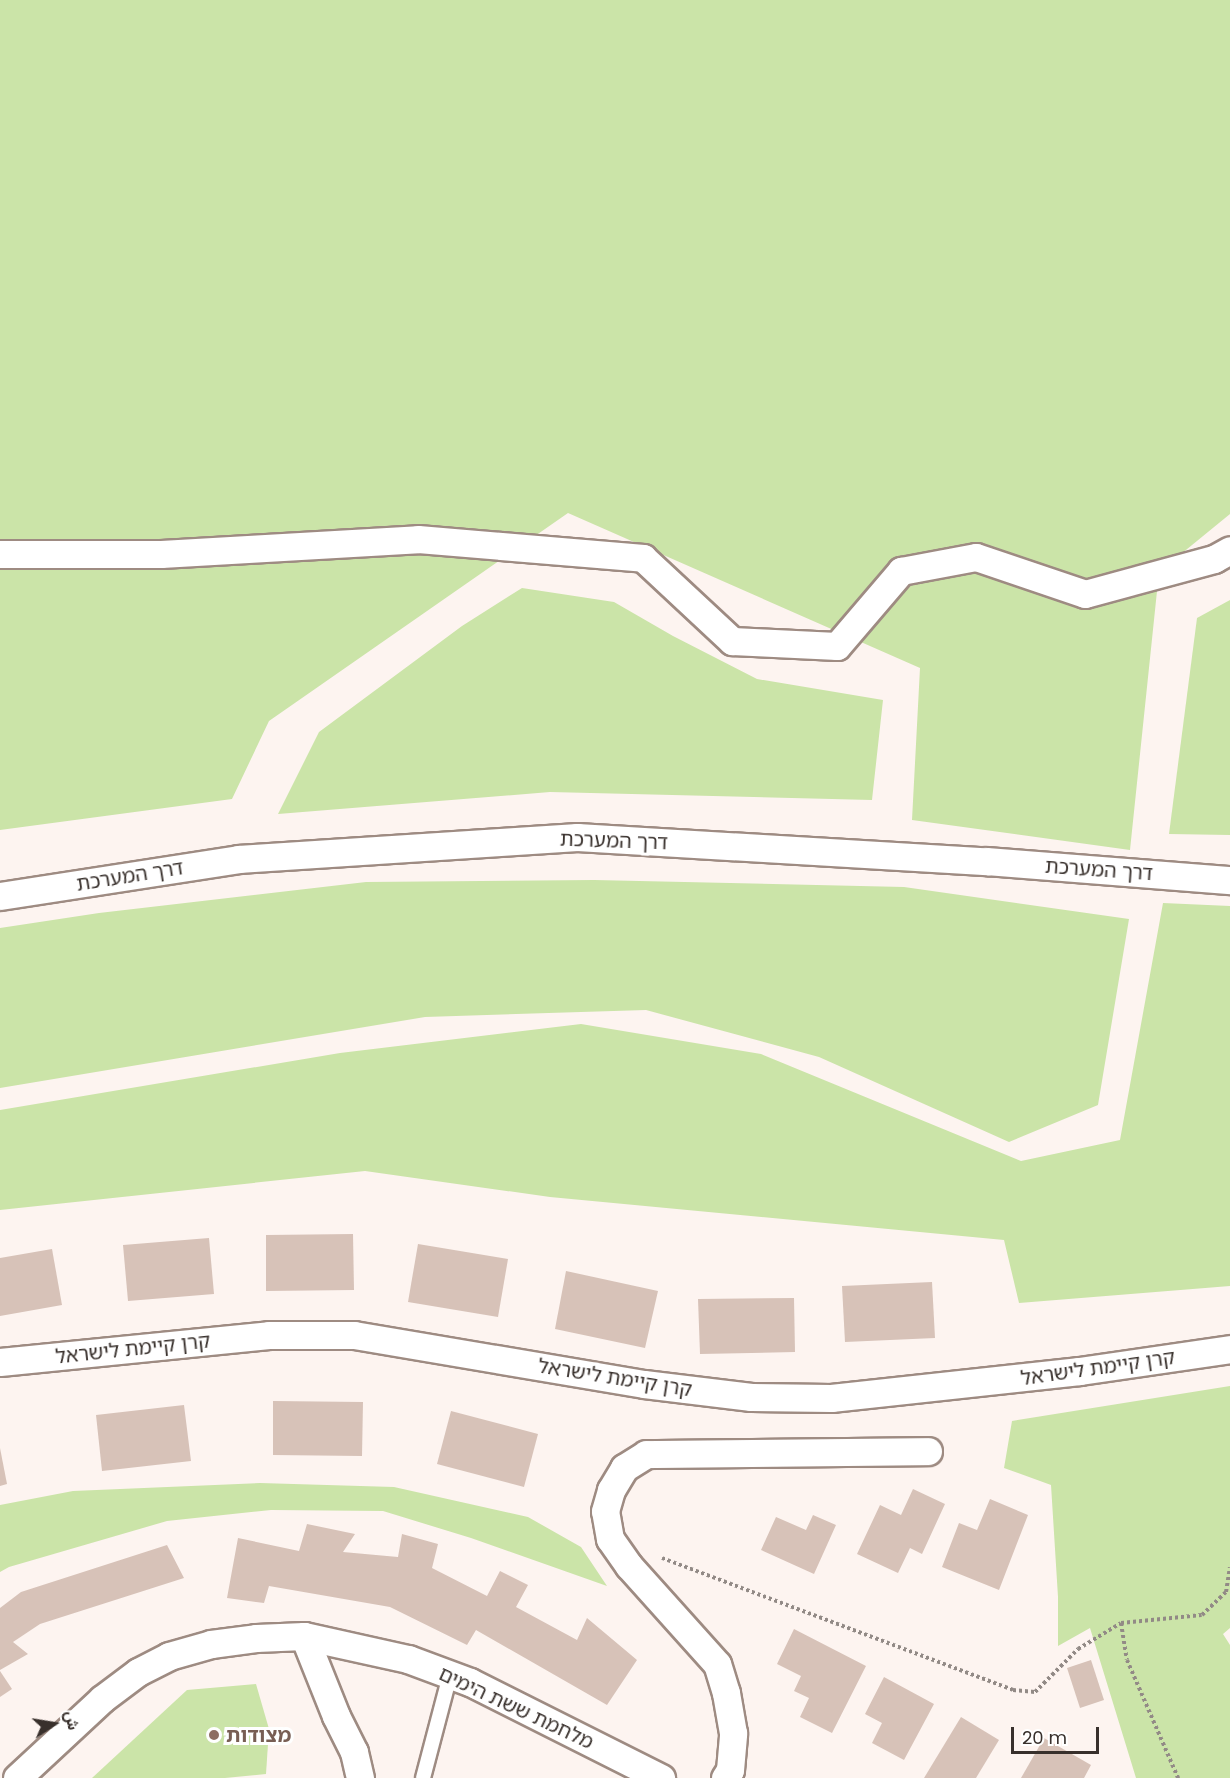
<!DOCTYPE html>
<html>
<head>
<meta charset="utf-8">
<style>
	body { margin:0 }
	#map { position:relative; width:1230px; height:1778px; overflow:hidden; background:#fdf4f0; font-family:Poppins,Vazirmatn,"Noto Sans Hebrew",sans-serif }
	div>[style] { position:absolute }
	.green>* { inset:0; background:#cbe4a8 }
	.building>* { inset:0; background:#d7c2b8 }
	.path>* { height:4px; margin-top:-2px; transform-origin:0; background:repeating-linear-gradient(90deg,#928a86 0 3px,transparent 0 6px) }
	.roads { filter:drop-shadow(2px 0 #9e8b82) drop-shadow(-2px 0 #9e8b82) drop-shadow(0 2px #9e8b82) drop-shadow(0 -2px #9e8b82) }
	.service>* { height:14px; margin:-7px; padding:0 7px; transform-origin:7px; border-radius:7px; background:#fff }
	.minor>* { height:27px; margin:-13.5px; padding:0 13.5px; transform-origin:13.5px; border-radius:13.5px; background:#fff }
	.dots>* { width:16px; height:16px; translate:-50% -50%; box-sizing:border-box; border:3px solid #fff; border-radius:50% }
	span { translate:-50% -50%; white-space:nowrap; text-align:center; line-height:1.15; -webkit-text-stroke:6px #fff; paint-order:stroke }
	.street-label { font-size:20px; color:#38302c }
	.education-label { font-size:20px; color:#785e54; font-weight:700 }
	.left { translate:0 -50%; text-align:left }
	.north { position:absolute; left:24px; top:1694px; width:60px; height:60px; -webkit-text-stroke:4px #fff; paint-order:stroke; rotate:78deg; font-size:16px; font-weight:700; line-height:24px; text-align:center; color:#38302c }
	.north::after { content:''; display:block; margin:auto; width:21px; height:27px; background:#38302c; clip-path:polygon(50% 0,100% 100%,50% 72%,0 100%) }
	.scale { position:absolute; left:1011px; top:1727px; width:88px; height:27px; box-sizing:border-box; border:3px solid #38302c; border-top:0; padding-left:8px; font-size:18px; line-height:21px; white-space:nowrap; color:#38302c; -webkit-text-stroke:4px #fff; paint-order:stroke }
</style>
</head>
<body>
<div id="map">
	<div class="green">
		<i style="clip-path:polygon(0 0,1230px 0,1230px 514px,1159px 572px,1130px 850px,912px 820px,920px 668px,568px 513px,269px 721px,232px 799px,0 830px)"></i>
		<i style="clip-path:polygon(522px 588px,614px 602px,673px 636px,757px 679px,883px 700px,872px 800px,550px 792px,278px 814px,319px 732px,462px 626px)"></i>
		<i style="clip-path:polygon(1230px 600px,1230px 835px,1169px 834px,1197px 618px)"></i>
		<i style="clip-path:polygon(594px 880px,904px 887px,1129px 919px,1098px 1105px,1009px 1142px,819px 1057px,646px 1010px,425px 1017px,0 1088px,0 928px,99px 913px,366px 882px)"></i>
		<i style="clip-path:polygon(1163px 903px,1230px 906px,1230px 1286px,1019px 1303px,1004px 1240px,550px 1197px,365px 1171px,0 1210px,0 1110px,340px 1053px,581px 1024px,761px 1054px,1021px 1161px,1120px 1140px)"></i>
		<i style="clip-path:polygon(1230px 1386px,1230px 1628px,1223px 1634px,1230px 1645px,1230px 1778px,1136px 1778px,1090px 1628px,1058px 1646px,1058px 1597px,1051px 1485px,1004px 1468px,1012px 1421px)"></i>
		<i style="clip-path:polygon(260px 1483px,394px 1487px,528px 1517px,581px 1547px,607px 1586px,471px 1538px,383px 1511px,271px 1510px,167px 1521px,9px 1567px,0 1572px,0 1505px,73px 1491px)"></i>
		<i style="clip-path:polygon(256px 1684px,269px 1729px,266px 1774px,225px 1778px,92px 1778px,187px 1690px)"></i>
	</div>
	<div class="building">
		<i style="clip-path:polygon(353px 1234px,354px 1290px,266px 1291px,266px 1235px)"></i>
		<i style="clip-path:polygon(209px 1238px,214px 1294px,128px 1301px,123px 1245px)"></i>
		<i style="clip-path:polygon(418px 1244px,508px 1259px,498px 1317px,408px 1302px)"></i>
		<i style="clip-path:polygon(52px 1249px,62px 1305px,0 1316px,0 1258px)"></i>
		<i style="clip-path:polygon(566px 1271px,658px 1291px,645px 1348px,555px 1329px)"></i>
		<i style="clip-path:polygon(932px 1282px,935px 1338px,845px 1342px,842px 1286px)"></i>
		<i style="clip-path:polygon(794px 1298px,795px 1352px,700px 1354px,698px 1299px)"></i>
		<i style="clip-path:polygon(273px 1401px,363px 1402px,362px 1456px,273px 1455px)"></i>
		<i style="clip-path:polygon(184px 1405px,191px 1461px,102px 1471px,96px 1415px)"></i>
		<i style="clip-path:polygon(451px 1411px,538px 1434px,524px 1487px,437px 1464px)"></i>
		<i style="clip-path:polygon(0 1448px,7px 1484px,0 1486px)"></i>
		<i style="clip-path:polygon(913px 1489px,945px 1504px,922px 1554px,910px 1548px,898px 1573px,857px 1554px,880px 1505px,901px 1515px)"></i>
		<i style="clip-path:polygon(990px 1499px,1028px 1515px,999px 1590px,942px 1567px,959px 1523px,977px 1530px)"></i>
		<i style="clip-path:polygon(813px 1515px,836px 1525px,814px 1574px,761px 1550px,776px 1517px,806px 1530px)"></i>
		<i style="clip-path:polygon(307px 1524px,355px 1534px,343px 1552px,398px 1557px,402px 1534px,438px 1544px,432px 1568px,487px 1596px,500px 1571px,528px 1585px,516px 1607px,577px 1640px,587px 1618px,637px 1660px,607px 1705px,476px 1630px,467px 1645px,390px 1607px,269px 1586px,264px 1603px,227px 1598px,238px 1538px,299px 1551px)"></i>
		<i style="clip-path:polygon(167px 1545px,184px 1578px,40px 1624px,13px 1642px,28px 1654px,0 1670px,0 1608px,21px 1592px)"></i>
		<i style="clip-path:polygon(794px 1629px,866px 1666px,832px 1733px,800px 1717px,809px 1698px,794px 1691px,801px 1676px,777px 1664px)"></i>
		<i style="clip-path:polygon(1091px 1660px,1104px 1700px,1080px 1708px,1067px 1668px)"></i>
		<i style="clip-path:polygon(0 1671px,12px 1689px,0 1697px)"></i>
		<i style="clip-path:polygon(884px 1677px,934px 1704px,904px 1760px,872px 1743px,882px 1723px,865px 1714px)"></i>
		<i style="clip-path:polygon(961px 1717px,999px 1740px,976px 1778px,924px 1778px)"></i>
		<i style="clip-path:polygon(1044px 1738px,1091px 1765px,1084px 1778px,1021px 1778px)"></i>
	</div>
	<div class="path">
		<i style="left:662px;top:1558px;width:375px;rotate:20.6deg"></i>
		<i style="left:1013px;top:1690px;width:22px;rotate:5deg"></i>
		<i style="left:1035px;top:1692px;width:61px;rotate:-45deg"></i>
		<i style="left:1078px;top:1649px;width:50px;rotate:-31.2deg"></i>
		<i style="left:1121px;top:1623px;width:81px;rotate:-5.6deg"></i>
		<i style="left:1202px;top:1615px;width:33px;rotate:-44deg"></i>
		<i style="left:1226px;top:1592px;width:25px;rotate:-81deg"></i>
		<i style="left:1121px;top:1623px;width:37px;rotate:81deg"></i>
		<i style="left:1127px;top:1660px;width:129px;rotate:66.6deg"></i>
	</div>
	<div class="roads">
		<div class="service">
			<i style="left:423px;top:1778px;width:106px;rotate:-75.3deg"></i>
		</div>
		<div class="minor">
			<i style="left:0;top:554px;width:161px"></i>
			<i style="left:161px;top:554px;width:257px;rotate:-3.3deg"></i>
			<i style="left:418px;top:539px;width:226px;rotate:4.8deg"></i>
			<i style="left:643px;top:558px;width:122px;rotate:43deg"></i>
			<i style="left:732px;top:641px;width:105px;rotate:2.7deg"></i>
			<i style="left:837px;top:646px;width:99px;rotate:-49.5deg"></i>
			<i style="left:901px;top:571px;width:76px;rotate:-10.6deg"></i>
			<i style="left:976px;top:557px;width:115px;rotate:18.7deg"></i>
			<i style="left:1085px;top:594px;width:134px;rotate:-15.2deg"></i>
			<i style="left:1214px;top:559px;width:18px;rotate:-29deg"></i>
			<i style="left:0;top:896px;width:241px;rotate:-8.8deg"></i>
			<i style="left:238px;top:859px;width:340px;rotate:-3.7deg"></i>
			<i style="left:577px;top:837px;width:411px;rotate:3.4deg"></i>
			<i style="left:987px;top:861px;width:244px;rotate:4.5deg"></i>
			<i style="left:0;top:1362px;width:270px;rotate:-5.7deg"></i>
			<i style="left:269px;top:1335px;width:85px"></i>
			<i style="left:354px;top:1335px;width:294px;rotate:9.6deg"></i>
			<i style="left:644px;top:1384px;width:108px;rotate:6.9deg"></i>
			<i style="left:751px;top:1397px;width:80px;rotate:0.7deg"></i>
			<i style="left:831px;top:1398px;width:250px;rotate:-6.2deg"></i>
			<i style="left:1080px;top:1371px;width:152px;rotate:-8.3deg"></i>
			<i style="left:304px;top:1636px;width:86px;rotate:68.2deg"></i>
			<i style="left:336px;top:1716px;width:40px;rotate:63.4deg"></i>
			<i style="left:354px;top:1752px;width:27px;rotate:77deg"></i>
			<i style="left:17px;top:1778px;width:116px;rotate:-42.9deg"></i>
			<i style="left:102px;top:1699px;width:45px;rotate:-36.9deg"></i>
			<i style="left:138px;top:1672px;width:35px;rotate:-27deg"></i>
			<i style="left:169px;top:1656px;width:44px;rotate:-15.9deg"></i>
			<i style="left:211px;top:1644px;width:45px;rotate:-7.6deg"></i>
			<i style="left:256px;top:1638px;width:48px;rotate:-2.4deg"></i>
			<i style="left:304px;top:1636px;width:107px;rotate:12.5deg"></i>
			<i style="left:408px;top:1659px;width:66px;rotate:20.4deg"></i>
			<i style="left:470px;top:1682px;width:214px;rotate:26.7deg"></i>
			<i style="left:725px;top:1778px;width:9px;rotate:-58deg"></i>
			<i style="left:730px;top:1770px;width:37px;rotate:-85deg"></i>
			<i style="left:733px;top:1733px;width:41px;rotate:-99.9deg"></i>
			<i style="left:726px;top:1693px;width:30px;rotate:-107deg"></i>
			<i style="left:717px;top:1664px;width:132px;rotate:-131.9deg"></i>
			<i style="left:629px;top:1566px;width:33px;rotate:-125deg"></i>
			<i style="left:610px;top:1539px;width:28px;rotate:-100deg"></i>
			<i style="left:605px;top:1511px;width:22px;rotate:-74deg"></i>
			<i style="left:611px;top:1490px;width:26px;rotate:-59deg"></i>
			<i style="left:624px;top:1468px;width:26px;rotate:-32deg"></i>
			<i style="left:646px;top:1454px;width:282px;rotate:-0.6deg"></i>
		</div>
	</div>
	<div class="dots">
		<i style="left:214px;top:1735px;background:#8d6e63"></i>
	</div>
	<div class="street-label">
		<span style="left:614px;top:841px;rotate:2deg">דרך המערכת</span>
		<span style="left:1099px;top:870px;rotate:4deg">דרך המערכת</span>
		<span style="left:130px;top:876px;rotate:-9deg">דרך המערכת</span>
		<span style="left:133px;top:1349px;rotate:-6deg">קרן קיימת לישראל</span>
		<span style="left:1098px;top:1368px;rotate:-8deg">קרן קיימת לישראל</span>
		<span style="left:615px;top:1378px;rotate:9deg">קרן קיימת לישראל</span>
		<span style="left:516px;top:1708px;rotate:25deg">מלחמת ששת הימים</span>
	</div>
	<div class="education-label">
		<span class="left" style="left:226px;top:1735px">מצודות</span>
	</div>
	<div class="north">ش</div>
	<div class="scale">20 m</div>
</div>
</body>
</html>
